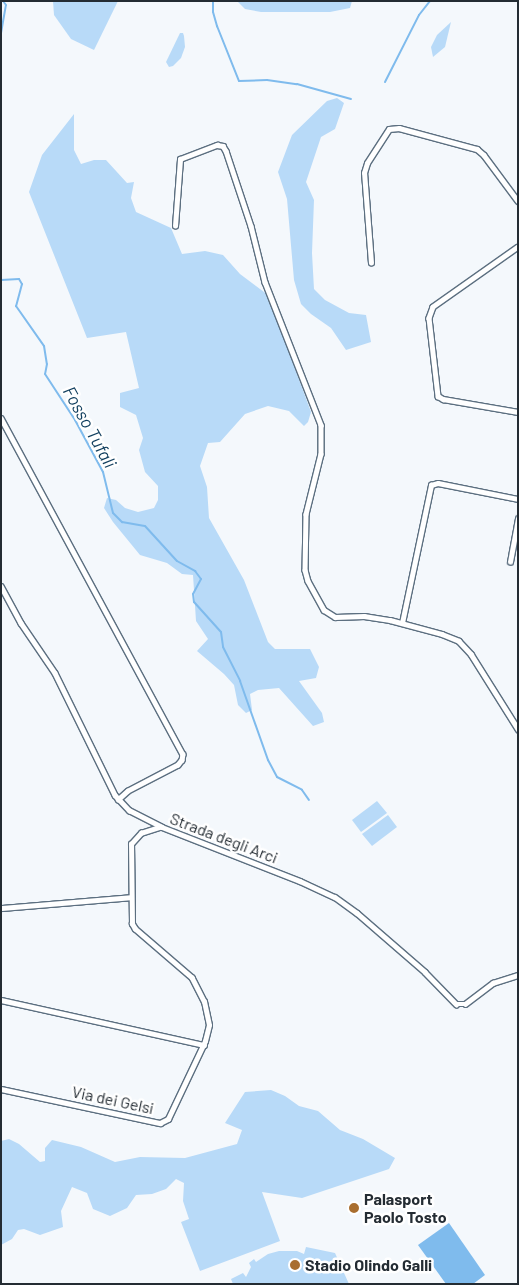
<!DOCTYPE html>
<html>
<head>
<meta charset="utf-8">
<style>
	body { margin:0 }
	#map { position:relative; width:519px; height:1285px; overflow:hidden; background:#f4f8fc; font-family:Barlow,sans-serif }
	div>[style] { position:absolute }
	.green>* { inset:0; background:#b8daf8 }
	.water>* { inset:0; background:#7fbbed }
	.stream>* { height:2px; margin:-1px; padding:0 1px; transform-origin:1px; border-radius:1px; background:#7fbbed }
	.roads { filter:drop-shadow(1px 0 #5c6f80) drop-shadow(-1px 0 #5c6f80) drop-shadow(0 1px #5c6f80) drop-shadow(0 -1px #5c6f80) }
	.street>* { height:4.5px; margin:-2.25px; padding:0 2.25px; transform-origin:2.25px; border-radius:2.25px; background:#fff }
	.dots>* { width:14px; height:14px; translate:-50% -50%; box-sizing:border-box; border:2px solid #fff; border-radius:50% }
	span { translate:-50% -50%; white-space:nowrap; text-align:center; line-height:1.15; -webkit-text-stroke:5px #fff; paint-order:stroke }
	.street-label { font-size:16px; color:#242c33 }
	.poi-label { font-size:16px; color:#242c33; font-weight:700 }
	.left { translate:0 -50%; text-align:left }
	.water-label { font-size:18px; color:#0f3d5d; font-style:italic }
	.frame { position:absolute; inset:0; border:2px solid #242c33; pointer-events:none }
</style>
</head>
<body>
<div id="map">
	<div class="green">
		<i style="clip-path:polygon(53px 1px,118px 1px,94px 50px,71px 39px,54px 15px)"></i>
		<i style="clip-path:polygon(237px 1px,352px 1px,350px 8px,330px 12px,261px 12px,245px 9px)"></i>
		<i style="clip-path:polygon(451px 22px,445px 47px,433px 57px,431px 47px,437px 35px)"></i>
		<i style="clip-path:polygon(180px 33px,183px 33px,184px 36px,185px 47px,181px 58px,173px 66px,169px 67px,166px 62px)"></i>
		<i style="clip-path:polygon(337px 98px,344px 103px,335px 129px,321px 137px,306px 182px,314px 200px,312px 253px,314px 289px,325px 300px,349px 313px,366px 315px,371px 342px,346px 350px,331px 328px,311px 314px,301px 304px,294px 280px,287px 199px,278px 172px,292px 135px,327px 101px)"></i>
		<i style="clip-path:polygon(74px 114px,74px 150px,81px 164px,94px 160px,106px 160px,127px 183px,134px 182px,131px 198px,136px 212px,171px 228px,182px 254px,205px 251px,223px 255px,240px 274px,268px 295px,311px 412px,308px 422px,304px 426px,289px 411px,268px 406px,245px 414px,220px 442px,208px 443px,200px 466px,207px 487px,209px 518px,244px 580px,268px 642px,275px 649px,310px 649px,319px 667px,316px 678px,299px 681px,322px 713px,324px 722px,313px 726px,279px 688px,258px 690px,250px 694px,252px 710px,246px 713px,238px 705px,234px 685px,224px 674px,197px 651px,208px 639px,196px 621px,193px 575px,182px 574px,167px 563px,140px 555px,113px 522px,104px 508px,107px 498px,116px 500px,125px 508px,138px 512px,154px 508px,158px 500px,158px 486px,145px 472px,139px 450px,143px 438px,136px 415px,120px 407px,120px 393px,139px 388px,126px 332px,87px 338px,29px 192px,42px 155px)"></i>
		<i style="clip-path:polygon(377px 801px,387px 813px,361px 832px,352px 820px)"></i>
		<i style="clip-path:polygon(388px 815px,397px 827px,372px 846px,362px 834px)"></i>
		<i style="clip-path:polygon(271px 1090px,285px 1096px,299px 1106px,318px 1111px,340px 1130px,363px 1139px,395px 1158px,389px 1169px,302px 1198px,262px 1192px,280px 1241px,200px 1271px,181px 1222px,189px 1219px,183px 1201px,184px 1183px,176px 1179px,166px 1189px,152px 1194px,136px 1195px,127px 1208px,110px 1216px,93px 1209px,87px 1193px,72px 1187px,61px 1211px,63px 1227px,40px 1235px,24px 1229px,18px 1230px,12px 1239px,1px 1245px,1px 1141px,9px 1139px,19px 1144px,40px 1162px,45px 1161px,45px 1148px,52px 1140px,81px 1147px,115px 1162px,140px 1157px,185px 1158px,237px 1144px,242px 1130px,225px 1123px,245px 1092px)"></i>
		<i style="clip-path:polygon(306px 1247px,335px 1253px,349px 1284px,233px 1284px,231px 1279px,243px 1273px,246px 1277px,251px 1267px,249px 1263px,254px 1259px,256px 1262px,268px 1254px,279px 1251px,297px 1251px,304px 1254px)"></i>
	</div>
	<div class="water">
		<i style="clip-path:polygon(449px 1223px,485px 1275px,473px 1284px,446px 1284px,418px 1245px)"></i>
	</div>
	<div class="stream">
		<i style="left:213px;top:1px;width:11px;rotate:90deg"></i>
		<i style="left:213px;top:12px;width:15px;rotate:74deg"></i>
		<i style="left:217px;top:26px;width:59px;rotate:68.2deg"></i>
		<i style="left:239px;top:81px;width:28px;rotate:-2deg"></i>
		<i style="left:267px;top:80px;width:30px;rotate:8deg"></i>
		<i style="left:297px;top:84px;width:56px;rotate:15.5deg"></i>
		<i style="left:1px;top:33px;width:28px;rotate:-80deg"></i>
		<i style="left:6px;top:5px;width:5px;rotate:-127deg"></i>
		<i style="left:385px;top:82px;width:75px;rotate:-63.1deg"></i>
		<i style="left:419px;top:15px;width:18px;rotate:-52deg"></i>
		<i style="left:1px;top:280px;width:18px;rotate:-3deg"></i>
		<i style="left:19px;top:279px;width:6px;rotate:59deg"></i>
		<i style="left:22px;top:284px;width:23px;rotate:105deg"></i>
		<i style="left:16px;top:306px;width:49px;rotate:55deg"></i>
		<i style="left:44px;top:346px;width:18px;rotate:81deg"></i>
		<i style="left:47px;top:364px;width:10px;rotate:101deg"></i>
		<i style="left:45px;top:374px;width:55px;rotate:56.9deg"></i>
		<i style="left:75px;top:420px;width:59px;rotate:61.7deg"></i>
		<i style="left:103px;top:472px;width:42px;rotate:76.3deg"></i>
		<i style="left:113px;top:513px;width:13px;rotate:45deg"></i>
		<i style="left:122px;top:522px;width:23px;rotate:10deg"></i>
		<i style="left:145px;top:526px;width:47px;rotate:47.6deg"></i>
		<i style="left:177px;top:561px;width:21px;rotate:29deg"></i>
		<i style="left:195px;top:571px;width:10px;rotate:53deg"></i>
		<i style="left:201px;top:579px;width:17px;rotate:118deg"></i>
		<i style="left:193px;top:594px;width:8px;rotate:83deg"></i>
		<i style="left:194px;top:602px;width:40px;rotate:48deg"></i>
		<i style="left:221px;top:632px;width:15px;rotate:82deg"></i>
		<i style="left:223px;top:647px;width:38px;rotate:63deg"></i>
		<i style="left:240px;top:681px;width:84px;rotate:70.5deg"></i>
		<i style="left:268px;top:760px;width:19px;rotate:62deg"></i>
		<i style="left:277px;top:777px;width:28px;rotate:27deg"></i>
		<i style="left:302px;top:790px;width:12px;rotate:55deg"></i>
	</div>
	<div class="roads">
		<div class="street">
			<i style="left:175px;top:226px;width:67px;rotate:-85.7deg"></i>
			<i style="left:180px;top:159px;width:40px;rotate:-21deg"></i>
			<i style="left:217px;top:145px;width:6px;rotate:9deg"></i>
			<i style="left:223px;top:146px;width:6px;rotate:59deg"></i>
			<i style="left:226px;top:151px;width:79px;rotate:71.6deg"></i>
			<i style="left:251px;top:226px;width:58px;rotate:76deg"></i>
			<i style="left:265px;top:282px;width:154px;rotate:68.6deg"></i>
			<i style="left:321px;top:425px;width:29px;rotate:90deg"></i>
			<i style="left:321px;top:454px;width:62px;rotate:104deg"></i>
			<i style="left:306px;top:514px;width:56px;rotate:91deg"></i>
			<i style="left:305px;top:570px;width:11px;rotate:75deg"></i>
			<i style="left:308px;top:581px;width:33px;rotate:61deg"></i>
			<i style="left:324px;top:610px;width:13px;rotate:32deg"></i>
			<i style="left:335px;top:617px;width:29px;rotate:-2deg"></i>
			<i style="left:364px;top:616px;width:26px;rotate:9deg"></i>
			<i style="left:390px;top:620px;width:54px;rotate:15.1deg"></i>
			<i style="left:442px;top:634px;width:18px;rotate:22deg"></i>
			<i style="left:459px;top:641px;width:18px;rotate:47deg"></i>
			<i style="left:471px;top:654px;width:89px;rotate:57.9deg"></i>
			<i style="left:518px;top:247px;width:104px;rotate:144.8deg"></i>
			<i style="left:433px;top:307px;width:12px;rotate:110deg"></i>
			<i style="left:429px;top:318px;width:79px;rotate:83.4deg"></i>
			<i style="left:438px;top:396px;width:6px;rotate:31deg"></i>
			<i style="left:443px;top:399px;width:76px;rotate:9.8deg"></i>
			<i style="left:371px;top:263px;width:90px;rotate:-94.4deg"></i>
			<i style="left:364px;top:173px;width:10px;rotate:-73deg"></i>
			<i style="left:367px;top:163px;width:40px;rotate:-57.1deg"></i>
			<i style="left:389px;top:129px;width:10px;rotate:-6deg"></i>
			<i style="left:399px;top:128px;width:81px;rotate:15.1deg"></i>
			<i style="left:477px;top:149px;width:9px;rotate:41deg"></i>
			<i style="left:484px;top:155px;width:57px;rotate:53.5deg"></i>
			<i style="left:1px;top:418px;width:382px;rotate:61.6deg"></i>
			<i style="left:183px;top:754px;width:6px;rotate:99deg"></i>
			<i style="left:182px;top:760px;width:6px;rotate:129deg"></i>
			<i style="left:178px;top:765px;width:56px;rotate:152.5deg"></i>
			<i style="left:128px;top:791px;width:13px;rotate:138deg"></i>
			<i style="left:510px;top:562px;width:44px;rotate:-79.5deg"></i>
			<i style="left:1px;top:586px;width:42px;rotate:61.6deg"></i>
			<i style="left:21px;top:623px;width:60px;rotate:55.8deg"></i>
			<i style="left:55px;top:673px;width:136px;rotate:63.8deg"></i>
			<i style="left:115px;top:795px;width:21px;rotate:47deg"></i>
			<i style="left:129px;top:810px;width:37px;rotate:27deg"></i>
			<i style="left:162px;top:827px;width:148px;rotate:21.4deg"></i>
			<i style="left:300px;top:881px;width:38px;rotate:25deg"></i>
			<i style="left:335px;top:897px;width:27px;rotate:36deg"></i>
			<i style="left:357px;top:913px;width:90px;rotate:40.9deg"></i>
			<i style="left:425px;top:972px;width:45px;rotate:45.9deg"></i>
			<i style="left:456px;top:1004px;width:9px"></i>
			<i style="left:465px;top:1004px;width:35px;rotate:-37deg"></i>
			<i style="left:493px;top:983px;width:26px;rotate:-18deg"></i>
			<i style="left:402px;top:623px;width:141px;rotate:-78.1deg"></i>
			<i style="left:431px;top:485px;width:7px;rotate:-16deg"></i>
			<i style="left:438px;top:483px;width:82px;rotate:11.3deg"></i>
			<i style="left:1px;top:908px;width:130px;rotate:-4.8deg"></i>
			<i style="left:1px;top:1000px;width:208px;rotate:12.5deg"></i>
			<i style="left:1px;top:1089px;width:163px;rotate:12.1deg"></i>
			<i style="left:160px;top:1123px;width:9px;rotate:-27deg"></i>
			<i style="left:168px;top:1119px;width:86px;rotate:-64.6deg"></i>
			<i style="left:205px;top:1041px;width:16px;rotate:-76deg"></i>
			<i style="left:209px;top:1025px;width:24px;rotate:-102deg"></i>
			<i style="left:204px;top:1002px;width:27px;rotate:-117deg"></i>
			<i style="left:192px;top:978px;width:75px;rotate:-139.3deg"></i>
			<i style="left:135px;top:929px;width:6px;rotate:-121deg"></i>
			<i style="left:132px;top:924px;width:80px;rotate:-90.7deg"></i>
			<i style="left:131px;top:844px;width:15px;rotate:-48deg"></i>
			<i style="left:141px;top:833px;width:20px;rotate:-18deg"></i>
		</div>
	</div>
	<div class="dots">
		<i style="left:354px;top:1208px;background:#a96e2f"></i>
		<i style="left:295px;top:1265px;background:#a96e2f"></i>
	</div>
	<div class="street-label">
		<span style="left:224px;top:838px;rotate:21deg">Strada degli Arci</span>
		<span style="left:113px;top:1100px;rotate:12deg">Via dei Gelsi</span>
	</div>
	<div class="poi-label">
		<span class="left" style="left:364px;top:1208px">Palasport<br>Paolo Tosto</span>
		<span class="left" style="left:305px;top:1265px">Stadio Olindo Galli</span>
	</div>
	<div class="water-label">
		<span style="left:90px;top:427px;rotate:61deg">Fosso Tufali</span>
	</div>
	<div class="frame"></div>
</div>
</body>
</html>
